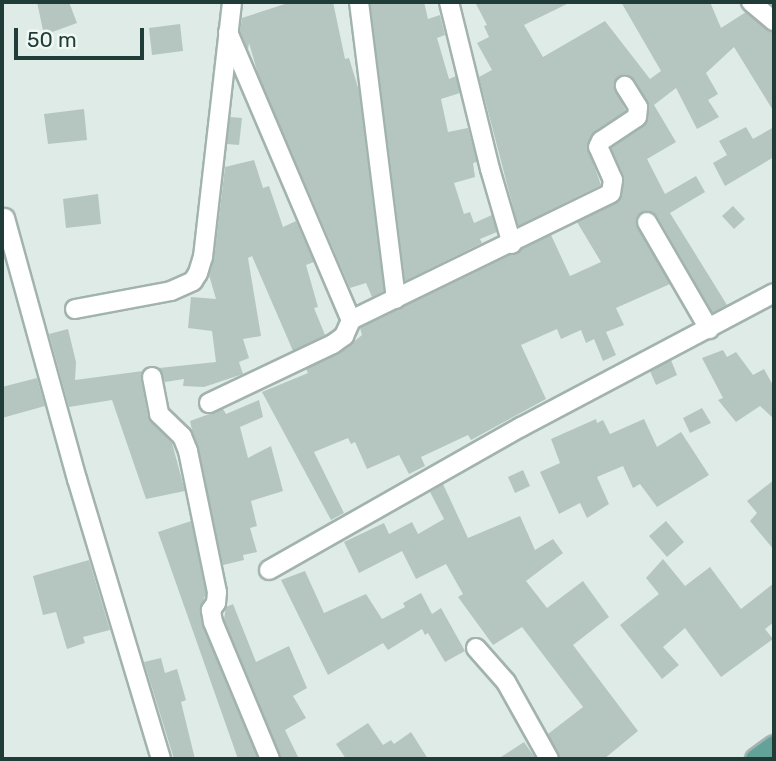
<!DOCTYPE html>
<html>
<head>
<meta charset="utf-8">
<style>
	body { margin:0 }
	#map { position:relative; width:776px; height:761px; overflow:hidden; background:#dfebe7; font-family:Rubik,sans-serif }
	div>[style] { position:absolute }
	.building>* { inset:0; background:#b5c6c0 }
	.roads { filter:drop-shadow(2px 0 #a2b3af) drop-shadow(-2px 0 #a2b3af) drop-shadow(0 2px #a2b3af) drop-shadow(0 -2px #a2b3af) }
	.minor>* { height:18px; margin:-9px; padding:0 9px; transform-origin:9px; border-radius:9px; background:#fff }
	.major>* { height:21px; margin:-10.5px; padding:0 10.5px; transform-origin:10.5px; border-radius:10.5px; background:#62a298 }
	span { translate:-50% -50%; white-space:nowrap; text-align:center; line-height:1.15; -webkit-text-stroke:5px #f0f8f4; paint-order:stroke }
	.frame { position:absolute; inset:0; border:4px solid #203c37; pointer-events:none }
	.scale { position:absolute; left:14px; top:28px; width:130px; height:32px; box-sizing:border-box; border:4px solid #203c37; border-top:0; padding-left:9px; font-size:21px; line-height:24px; white-space:nowrap; color:#203c37; -webkit-text-stroke:5px #f0f8f4; paint-order:stroke }
</style>
</head>
<body>
<div id="map">
	<div class="building">
		<i style="clip-path:polygon(37px 2px,69px 2px,77px 23px,44px 35px)"></i>
		<i style="clip-path:polygon(291px 2px,333px 2px,345px 59px,349px 58px,359px 91px,384px 291px,372px 297px,366px 283px,350px 288px,258px 74px,249px 43px,248px 50px,240px 31px,242px 18px)"></i>
		<i style="clip-path:polygon(370px 2px,424px 2px,428px 19px,440px 15px,445px 35px,437px 38px,449px 79px,456px 76px,460px 93px,441px 99px,448px 132px,468px 128px,477px 162px,473px 163px,475px 177px,454px 183px,464px 214px,470px 212px,474px 223px,492px 215px,497px 232px,480px 239px,482px 243px,405px 281px)"></i>
		<i style="clip-path:polygon(475px 2px,571px 2px,524px 25px,543px 57px,605px 21px,650px 79px,661px 71px,621px 2px,710px 2px,721px 28px,746px 12px,774px 32px,774px 112px,734px 47px,706px 73px,718px 94px,708px 100px,719px 117px,697px 129px,676px 88px,654px 105px,676px 142px,647px 159px,665px 194px,696px 176px,705px 192px,670px 213px,727px 305px,713px 313px,657px 216px,652px 212px,642px 212px,637px 217px,637px 227px,670px 284px,616px 308px,624px 325px,606px 332px,616px 355px,603px 361px,594px 339px,586px 343px,581px 330px,561px 339px,557px 329px,521px 345px,546px 399px,471px 440px,468px 435px,421px 457px,425px 466px,409px 474px,399px 455px,367px 469px,355px 442px,351px 444px,348px 438px,314px 452px,344px 513px,331px 520px,262px 392px,308px 373px,306px 369px,340px 353px,362px 335px,360px 328px,551px 235px,570px 276px,601px 262px,577px 222px,620px 199px,624px 176px,611px 148px,643px 126px,648px 119px,648px 102px,635px 80px,625px 75px,618px 77px,614px 87px,626px 111px,594px 132px,587px 146px,601px 185px,518px 226px,479px 77px,492px 70px,477px 43px,489px 37px,484px 26px,487px 25px)"></i>
		<i style="clip-path:polygon(180px 24px,183px 51px,152px 55px,149px 28px)"></i>
		<i style="clip-path:polygon(84px 109px,87px 140px,48px 144px,44px 114px)"></i>
		<i style="clip-path:polygon(230px 117px,242px 118px,239px 145px,227px 144px)"></i>
		<i style="clip-path:polygon(746px 127px,753px 139px,774px 127px,774px 157px,725px 186px,713px 163px,727px 155px,719px 141px)"></i>
		<i style="clip-path:polygon(254px 160px,263px 188px,269px 186px,283px 227px,296px 221px,314px 262px,306px 265px,318px 307px,314px 308px,325px 335px,293px 351px,252px 256px,248px 258px,261px 336px,243px 339px,249px 358px,239px 362px,243px 374px,204px 387px,183px 386px,184px 379px,165px 382px,159px 368px,216px 362px,212px 331px,188px 328px,191px 297px,216px 299px,209px 275px,214px 259px,225px 167px)"></i>
		<i style="clip-path:polygon(98px 194px,101px 224px,66px 228px,63px 199px)"></i>
		<i style="clip-path:polygon(733px 206px,745px 219px,734px 229px,722px 216px)"></i>
		<i style="clip-path:polygon(68px 329px,76px 362px,75px 380px,143px 371px,141px 379px,148px 416px,172px 443px,185px 491px,146px 499px,112px 400px,69px 407px,49px 334px)"></i>
		<i style="clip-path:polygon(723px 350px,727px 357px,736px 352px,753px 375px,764px 369px,774px 387px,774px 419px,760px 406px,736px 422px,718px 400px,723px 398px,702px 358px)"></i>
		<i style="clip-path:polygon(671px 360px,677px 375px,656px 385px,650px 371px)"></i>
		<i style="clip-path:polygon(37px 378px,45px 406px,2px 418px,2px 387px)"></i>
		<i style="clip-path:polygon(259px 400px,263px 417px,240px 427px,248px 458px,271px 446px,283px 491px,251px 501px,257px 526px,250px 528px,257px 552px,243px 555px,244px 560px,223px 565px,190px 421px,223px 409px,226px 414px)"></i>
		<i style="clip-path:polygon(702px 408px,711px 423px,690px 433px,683px 418px)"></i>
		<i style="clip-path:polygon(596px 419px,597px 423px,603px 420px,610px 434px,644px 419px,657px 447px,681px 432px,709px 475px,657px 507px,640px 484px,633px 488px,623px 466px,597px 477px,609px 504px,587px 518px,580px 503px,559px 514px,540px 472px,560px 463px,551px 439px)"></i>
		<i style="clip-path:polygon(523px 470px,530px 486px,515px 493px,508px 477px)"></i>
		<i style="clip-path:polygon(774px 480px,774px 550px,750px 521px,757px 513px,747px 501px)"></i>
		<i style="clip-path:polygon(443px 484px,468px 538px,520px 516px,535px 550px,553px 539px,563px 553px,526px 581px,547px 608px,583px 581px,609px 617px,573px 645px,638px 731px,604px 759px,560px 759px,548px 734px,583px 707px,522px 627px,493px 645px,458px 597px,463px 594px,446px 564px,416px 579px,402px 551px,359px 573px,344px 542px,384px 523px,389px 534px,412px 522px,418px 534px,444px 519px,430px 492px)"></i>
		<i style="clip-path:polygon(191px 521px,206px 593px,200px 611px,202px 624px,258px 759px,238px 759px,158px 532px)"></i>
		<i style="clip-path:polygon(666px 521px,684px 542px,667px 557px,649px 536px)"></i>
		<i style="clip-path:polygon(663px 559px,685px 586px,710px 567px,741px 609px,774px 583px,774px 622px,765px 629px,773px 639px,721px 677px,685px 628px,663px 647px,679px 665px,662px 679px,620px 625px,659px 594px,646px 578px)"></i>
		<i style="clip-path:polygon(89px 560px,110px 630px,83px 637px,85px 643px,67px 649px,56px 612px,43px 615px,33px 576px)"></i>
		<i style="clip-path:polygon(305px 571px,324px 613px,366px 594px,382px 619px,405px 607px,403px 603px,421px 593px,432px 614px,441px 608px,465px 651px,445px 662px,428px 633px,425px 635px,422px 629px,388px 650px,383px 643px,328px 675px,281px 580px)"></i>
		<i style="clip-path:polygon(233px 604px,256px 662px,289px 646px,307px 688px,293px 696px,306px 718px,285px 730px,299px 759px,281px 759px,224px 619px,226px 607px)"></i>
		<i style="clip-path:polygon(161px 658px,165px 673px,177px 669px,186px 700px,181px 702px,195px 759px,174px 759px,144px 662px)"></i>
		<i style="clip-path:polygon(368px 723px,383px 745px,391px 740px,394px 744px,411px 732px,428px 759px,346px 759px,336px 744px)"></i>
		<i style="clip-path:polygon(524px 742px,536px 759px,498px 759px)"></i>
	</div>
	<div class="roads">
		<div class="minor">
			<i style="left:359px;top:2px;width:299px;rotate:82.9deg"></i>
			<i style="left:449px;top:2px;width:172px;rotate:76.2deg"></i>
			<i style="left:490px;top:169px;width:78px;rotate:73.7deg"></i>
			<i style="left:751px;top:2px;width:30px;rotate:40deg"></i>
			<i style="left:228px;top:32px;width:313px;rotate:66.9deg"></i>
			<i style="left:5px;top:218px;width:271px;rotate:74.6deg"></i>
			<i style="left:77px;top:479px;width:292px;rotate:73.3deg"></i>
			<i style="left:647px;top:222px;width:124px;rotate:59.9deg"></i>
			<i style="left:75px;top:309px;width:98px;rotate:-10.6deg"></i>
			<i style="left:171px;top:291px;width:24px;rotate:-24deg"></i>
			<i style="left:193px;top:281px;width:9px;rotate:-58deg"></i>
			<i style="left:198px;top:273px;width:17px;rotate:-73deg"></i>
			<i style="left:203px;top:257px;width:257px;rotate:-83.5deg"></i>
			<i style="left:152px;top:377px;width:38px;rotate:79deg"></i>
			<i style="left:159px;top:414px;width:32px;rotate:44deg"></i>
			<i style="left:182px;top:436px;width:16px;rotate:68deg"></i>
			<i style="left:188px;top:451px;width:144px;rotate:78.4deg"></i>
			<i style="left:217px;top:592px;width:11px;rotate:95deg"></i>
			<i style="left:216px;top:603px;width:9px;rotate:126deg"></i>
			<i style="left:211px;top:610px;width:12px;rotate:81deg"></i>
			<i style="left:213px;top:622px;width:148px;rotate:67.4deg"></i>
			<i style="left:209px;top:403px;width:137px;rotate:-25.4deg"></i>
			<i style="left:333px;top:344px;width:14px;rotate:-36deg"></i>
			<i style="left:344px;top:336px;width:17px;rotate:-66deg"></i>
			<i style="left:351px;top:320px;width:289px;rotate:-26deg"></i>
			<i style="left:611px;top:193px;width:13px;rotate:-81deg"></i>
			<i style="left:613px;top:180px;width:36px;rotate:-114deg"></i>
			<i style="left:598px;top:147px;width:7px;rotate:-63deg"></i>
			<i style="left:601px;top:141px;width:43px;rotate:-33.7deg"></i>
			<i style="left:637px;top:117px;width:10px;rotate:-84deg"></i>
			<i style="left:638px;top:107px;width:25px;rotate:-122deg"></i>
			<i style="left:269px;top:570px;width:290px;rotate:-29.6deg"></i>
			<i style="left:521px;top:427px;width:286px;rotate:-27.9deg"></i>
			<i style="left:476px;top:648px;width:45px;rotate:48.6deg"></i>
			<i style="left:506px;top:682px;width:88px;rotate:60.8deg"></i>
		</div>
		<div class="major">
			<i style="left:756px;top:759px;width:22px;rotate:-36deg"></i>
		</div>
	</div>
	<div class="frame"></div>
	<div class="scale">50 m</div>
</div>
</body>
</html>
